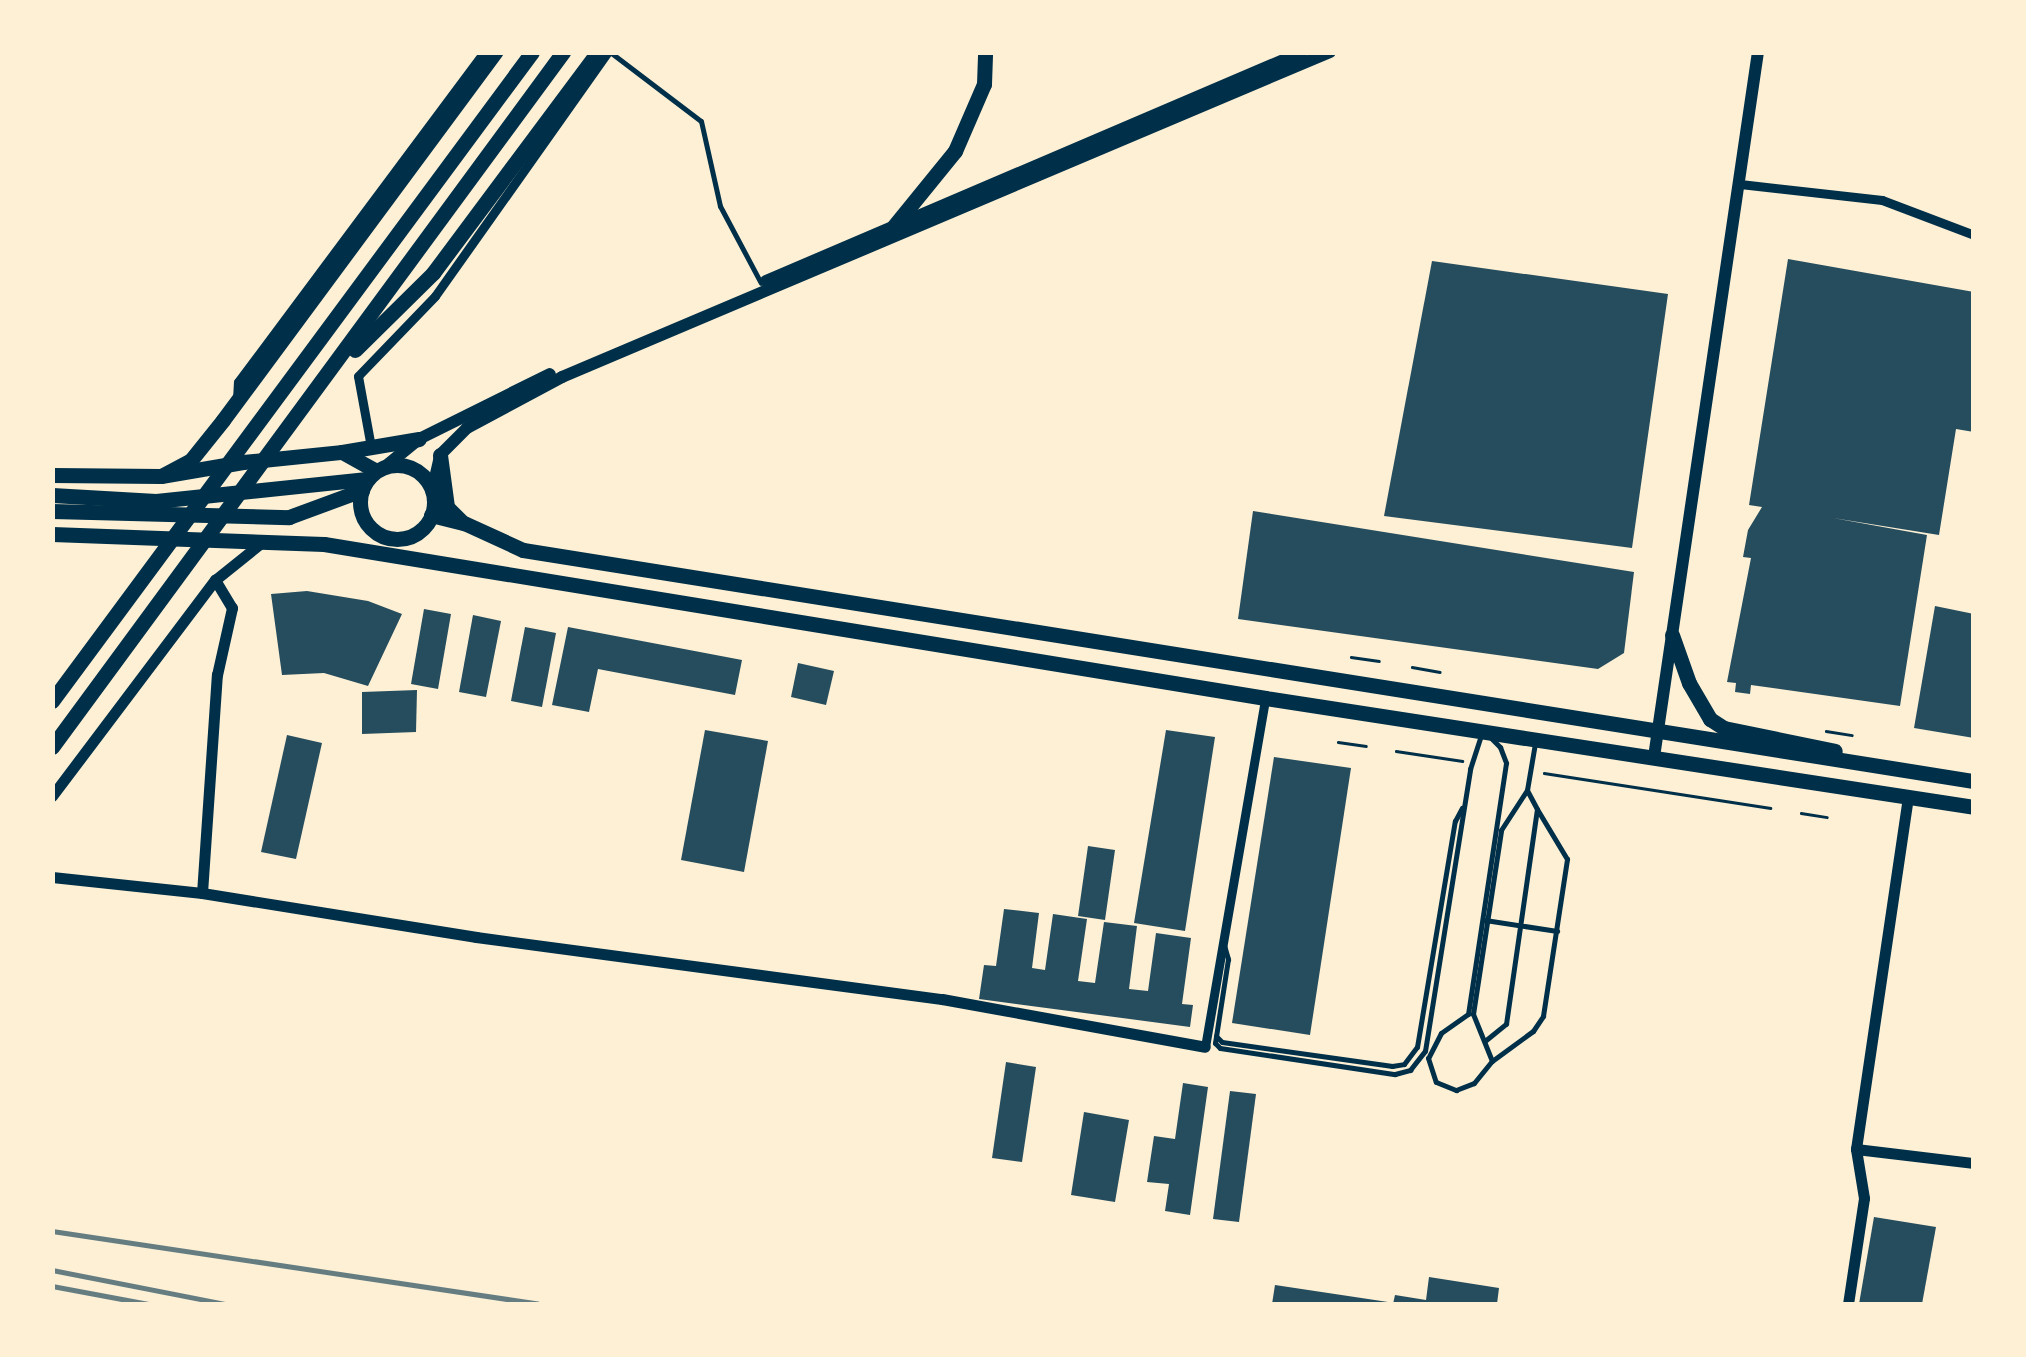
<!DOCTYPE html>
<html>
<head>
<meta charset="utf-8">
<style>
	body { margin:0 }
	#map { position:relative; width:2026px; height:1357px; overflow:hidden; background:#fdf0d5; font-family:"Public Sans",sans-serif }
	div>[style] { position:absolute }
	.building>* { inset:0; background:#264d5e }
	.path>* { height:2.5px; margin:-1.25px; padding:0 1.25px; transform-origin:1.25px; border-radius:1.25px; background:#003049 }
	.service>* { height:5px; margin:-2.5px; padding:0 2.5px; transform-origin:2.5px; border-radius:2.5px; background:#003049 }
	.minor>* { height:9px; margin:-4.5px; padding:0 4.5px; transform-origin:4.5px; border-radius:4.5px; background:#003049 }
	.tertiary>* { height:11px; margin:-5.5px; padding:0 5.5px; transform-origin:5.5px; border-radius:5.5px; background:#003049 }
	.secondary>* { height:12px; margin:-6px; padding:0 6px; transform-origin:6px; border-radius:6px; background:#003049 }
	.trunk>* { height:15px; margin:-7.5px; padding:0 7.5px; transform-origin:7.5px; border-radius:7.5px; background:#003049 }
	.trunk>.ring { margin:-7.5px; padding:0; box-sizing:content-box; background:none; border:15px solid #003049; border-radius:50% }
	.rail>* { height:5px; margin:-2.5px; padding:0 2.5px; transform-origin:2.5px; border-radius:2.5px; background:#657d81 }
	span { translate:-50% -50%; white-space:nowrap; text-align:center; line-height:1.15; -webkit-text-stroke:10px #fdf0d5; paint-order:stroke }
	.frame { position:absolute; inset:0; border:55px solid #fdf0d5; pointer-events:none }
</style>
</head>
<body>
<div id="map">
	<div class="building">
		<i style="clip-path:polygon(1788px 259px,1974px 292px,1974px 432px,1956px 429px,1939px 535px,1833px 518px,1927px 535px,1900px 706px,1751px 685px,1750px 694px,1735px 692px,1736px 683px,1727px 682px,1751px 558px,1743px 557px,1748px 530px,1762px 507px,1749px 505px)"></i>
		<i style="clip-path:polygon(1432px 261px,1668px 294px,1632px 548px,1384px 516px)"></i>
		<i style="clip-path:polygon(1253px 511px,1634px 572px,1624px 653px,1598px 669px,1238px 619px)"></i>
		<i style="clip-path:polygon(307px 591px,368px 601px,402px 614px,368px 686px,324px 673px,282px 675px,271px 594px)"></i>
		<i style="clip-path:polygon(1935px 606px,1974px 614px,1974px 738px,1914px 728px)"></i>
		<i style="clip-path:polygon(424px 609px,451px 614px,438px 689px,411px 684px)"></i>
		<i style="clip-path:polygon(473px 615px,501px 621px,486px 697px,459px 692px)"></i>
		<i style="clip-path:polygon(525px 627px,556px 633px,542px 707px,511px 701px)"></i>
		<i style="clip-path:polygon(568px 627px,742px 660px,735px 695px,598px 669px,589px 712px,552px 705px)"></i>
		<i style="clip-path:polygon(798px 663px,834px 671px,826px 705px,791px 697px)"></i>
		<i style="clip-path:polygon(417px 690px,416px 732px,362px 734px,362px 692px)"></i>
		<i style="clip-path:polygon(705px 730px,768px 741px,744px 872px,681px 860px)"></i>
		<i style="clip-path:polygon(1166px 730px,1215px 737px,1185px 931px,1134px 923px)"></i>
		<i style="clip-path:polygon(287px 735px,322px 743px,296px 859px,261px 852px)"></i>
		<i style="clip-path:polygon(1274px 757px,1351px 768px,1310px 1035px,1232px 1023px)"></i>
		<i style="clip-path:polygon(1088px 846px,1115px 850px,1105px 920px,1078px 916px)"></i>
		<i style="clip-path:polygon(1004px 909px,1039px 913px,1032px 968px,1045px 970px,1053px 914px,1087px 919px,1078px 981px,1095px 983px,1104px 922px,1137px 926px,1129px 989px,1148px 991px,1156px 933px,1191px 938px,1182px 1004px,1193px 1005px,1190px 1027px,979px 999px,984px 965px,996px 966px)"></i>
		<i style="clip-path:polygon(1006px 1062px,1036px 1067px,1022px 1162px,992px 1158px)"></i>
		<i style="clip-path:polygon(1183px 1083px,1208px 1087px,1190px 1215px,1165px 1211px,1169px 1184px,1147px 1182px,1154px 1136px,1175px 1139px)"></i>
		<i style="clip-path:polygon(1230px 1091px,1256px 1094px,1239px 1222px,1213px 1219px)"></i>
		<i style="clip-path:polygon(1084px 1112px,1129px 1120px,1115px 1202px,1071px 1195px)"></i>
		<i style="clip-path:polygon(1874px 1217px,1936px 1227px,1922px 1304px,1859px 1304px)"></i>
		<i style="clip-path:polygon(1429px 1277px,1499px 1288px,1497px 1304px,1393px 1304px,1395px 1295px,1426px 1300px)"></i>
		<i style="clip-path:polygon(1275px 1285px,1388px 1302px,1388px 1304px,1272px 1304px)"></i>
	</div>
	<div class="path">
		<i style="left:1351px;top:657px;width:28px;rotate:8deg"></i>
		<i style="left:1412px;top:667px;width:28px;rotate:10deg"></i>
		<i style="left:1826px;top:731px;width:26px;rotate:9deg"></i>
		<i style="left:1338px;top:742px;width:28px;rotate:8deg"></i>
		<i style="left:1396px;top:751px;width:67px;rotate:8.6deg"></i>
		<i style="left:1544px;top:773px;width:229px;rotate:8.8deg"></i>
		<i style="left:1801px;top:813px;width:26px;rotate:9deg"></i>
	</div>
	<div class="service">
		<i style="left:610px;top:52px;width:114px;rotate:37.2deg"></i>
		<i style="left:701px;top:121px;width:87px;rotate:77.4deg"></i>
		<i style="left:720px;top:206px;width:87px;rotate:62deg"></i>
		<i style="left:1491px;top:738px;width:13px;rotate:45deg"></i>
		<i style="left:1500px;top:747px;width:17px;rotate:69deg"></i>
		<i style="left:1506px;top:763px;width:254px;rotate:98.6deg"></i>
		<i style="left:1468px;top:1014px;width:33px;rotate:145deg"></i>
		<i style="left:1441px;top:1033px;width:28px;rotate:117deg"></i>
		<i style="left:1428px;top:1058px;width:25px;rotate:72deg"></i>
		<i style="left:1436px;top:1082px;width:22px;rotate:22deg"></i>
		<i style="left:1456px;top:1090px;width:19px;rotate:-21deg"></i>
		<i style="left:1474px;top:1083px;width:28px;rotate:-51deg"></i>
		<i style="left:1492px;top:1061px;width:51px;rotate:-112deg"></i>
		<i style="left:1473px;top:1014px;width:186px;rotate:-81.3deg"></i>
		<i style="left:1501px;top:830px;width:48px;rotate:-57deg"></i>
		<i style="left:1527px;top:790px;width:48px;rotate:-80.3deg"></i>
		<i style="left:1485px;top:920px;width:73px;rotate:8.7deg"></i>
		<i style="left:1224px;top:945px;width:15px;rotate:74deg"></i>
		<i style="left:1228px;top:959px;width:85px;rotate:98.8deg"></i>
		<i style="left:1215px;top:1043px;width:7px;rotate:45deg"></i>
		<i style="left:1220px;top:1048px;width:177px;rotate:8.5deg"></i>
		<i style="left:1395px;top:1074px;width:16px;rotate:-15deg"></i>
		<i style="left:1410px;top:1070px;width:24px;rotate:-52deg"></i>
		<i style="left:1425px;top:1051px;width:286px;rotate:-80.9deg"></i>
		<i style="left:1470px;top:769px;width:36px;rotate:-72deg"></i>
		<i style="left:1216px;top:1036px;width:8px;rotate:45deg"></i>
		<i style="left:1222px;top:1042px;width:172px;rotate:8deg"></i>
		<i style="left:1392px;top:1066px;width:12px;rotate:-9deg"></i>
		<i style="left:1404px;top:1064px;width:21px;rotate:-53deg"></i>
		<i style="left:1417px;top:1047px;width:229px;rotate:-80.5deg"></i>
		<i style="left:1455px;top:821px;width:15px;rotate:-62deg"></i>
		<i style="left:1486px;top:1040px;width:26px;rotate:-39deg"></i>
		<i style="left:1506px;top:1024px;width:217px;rotate:-81.8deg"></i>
		<i style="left:1537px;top:809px;width:19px;rotate:-118deg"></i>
		<i style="left:1492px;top:1061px;width:51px;rotate:-36.2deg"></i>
		<i style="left:1533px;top:1031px;width:18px;rotate:-56deg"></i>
		<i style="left:1543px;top:1016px;width:159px;rotate:-81.3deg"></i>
		<i style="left:1567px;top:859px;width:58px;rotate:-121deg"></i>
	</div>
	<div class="minor">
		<i style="left:1740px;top:184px;width:143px;rotate:6.4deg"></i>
		<i style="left:1882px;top:200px;width:98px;rotate:20.8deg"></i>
		<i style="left:237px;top:400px;width:18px;rotate:-87deg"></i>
		<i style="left:238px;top:382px;width:412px;rotate:-53.3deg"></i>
		<i style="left:371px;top:447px;width:72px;rotate:-100.4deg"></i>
		<i style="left:358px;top:376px;width:111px;rotate:-46.1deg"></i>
		<i style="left:435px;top:296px;width:299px;rotate:-54.7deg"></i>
		<i style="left:1205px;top:1047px;width:354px;rotate:-80.2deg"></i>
	</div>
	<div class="tertiary">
		<i style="left:52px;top:796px;width:271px;rotate:-53deg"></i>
		<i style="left:215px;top:580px;width:59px;rotate:-38.8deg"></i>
		<i style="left:52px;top:877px;width:151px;rotate:6.1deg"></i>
		<i style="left:202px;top:893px;width:219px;rotate:-86.1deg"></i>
		<i style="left:217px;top:675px;width:69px;rotate:-77.4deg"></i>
		<i style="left:232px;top:608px;width:33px;rotate:-121deg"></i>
		<i style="left:202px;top:893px;width:278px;rotate:9.1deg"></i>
		<i style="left:476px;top:937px;width:470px;rotate:7.6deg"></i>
		<i style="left:942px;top:999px;width:267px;rotate:10.3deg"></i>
		<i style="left:1856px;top:1149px;width:119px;rotate:6.8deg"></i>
		<i style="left:1848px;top:1304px;width:107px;rotate:-81.4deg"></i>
		<i style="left:1864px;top:1198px;width:50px;rotate:-99.3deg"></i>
		<i style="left:1856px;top:1149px;width:356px;rotate:-81.6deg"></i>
	</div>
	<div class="secondary">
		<i style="left:766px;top:281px;width:583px;rotate:-23.13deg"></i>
		<i style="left:386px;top:466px;width:43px;rotate:-39.3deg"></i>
		<i style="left:419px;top:439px;width:146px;rotate:-26.4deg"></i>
		<i style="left:432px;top:491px;width:37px;rotate:-77deg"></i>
		<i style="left:440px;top:455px;width:38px;rotate:-45deg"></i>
		<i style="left:467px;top:428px;width:108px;rotate:-28.2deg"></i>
		<i style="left:562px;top:377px;width:834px;rotate:-22.94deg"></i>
		<i style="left:1654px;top:757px;width:713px;rotate:-81.61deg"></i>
	</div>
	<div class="trunk">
		<i style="left:894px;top:226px;width:97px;rotate:-50.9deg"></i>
		<i style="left:955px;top:151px;width:73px;rotate:-66.6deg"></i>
		<i style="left:984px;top:84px;width:32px;rotate:-88deg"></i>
		<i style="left:355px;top:350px;width:110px;rotate:-44.6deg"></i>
		<i style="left:433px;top:273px;width:276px;rotate:-53.3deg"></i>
		<i style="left:342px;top:452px;width:78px;rotate:-9.6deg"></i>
		<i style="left:440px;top:455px;width:52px;rotate:82.3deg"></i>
		<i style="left:447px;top:507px;width:20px;rotate:45deg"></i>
		<i class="ring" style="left:360px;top:465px;width:59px;height:59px"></i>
		<i style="left:52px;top:475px;width:109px;rotate:0.5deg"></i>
		<i style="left:161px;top:476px;width:83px;rotate:-9.7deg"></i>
		<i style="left:243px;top:462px;width:100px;rotate:-5.8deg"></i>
		<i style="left:342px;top:452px;width:39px;rotate:29deg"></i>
		<i style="left:161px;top:476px;width:34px;rotate:-28deg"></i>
		<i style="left:191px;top:460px;width:51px;rotate:-51.3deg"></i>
		<i style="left:223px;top:420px;width:458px;rotate:-53.5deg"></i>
		<i style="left:52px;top:495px;width:104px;rotate:3.3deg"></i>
		<i style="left:156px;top:501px;width:212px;rotate:-6deg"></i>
		<i style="left:52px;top:511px;width:237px;rotate:1.5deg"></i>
		<i style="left:289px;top:517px;width:78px;rotate:-20.3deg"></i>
		<i style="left:431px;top:515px;width:34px;rotate:14deg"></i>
		<i style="left:464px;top:523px;width:65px;rotate:24.6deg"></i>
		<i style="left:523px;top:550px;width:1469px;rotate:9.05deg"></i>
		<i style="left:52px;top:534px;width:272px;rotate:2.1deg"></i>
		<i style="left:324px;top:544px;width:954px;rotate:9.29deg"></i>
		<i style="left:1265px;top:698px;width:717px;rotate:8.74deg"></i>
		<i style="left:1672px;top:635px;width:51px;rotate:70.5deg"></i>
		<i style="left:1689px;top:683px;width:42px;rotate:59.7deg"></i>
		<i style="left:1710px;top:719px;width:17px;rotate:33deg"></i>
		<i style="left:1724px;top:728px;width:113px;rotate:11.7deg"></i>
		<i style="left:52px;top:701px;width:807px;rotate:-53.51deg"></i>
		<i style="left:52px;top:747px;width:863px;rotate:-53.67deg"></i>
	</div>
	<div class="rail">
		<i style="left:52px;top:1231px;width:491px;rotate:8.5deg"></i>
		<i style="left:52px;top:1270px;width:176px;rotate:11.1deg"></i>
		<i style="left:52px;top:1286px;width:98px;rotate:10.6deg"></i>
	</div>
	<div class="frame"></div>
</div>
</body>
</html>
